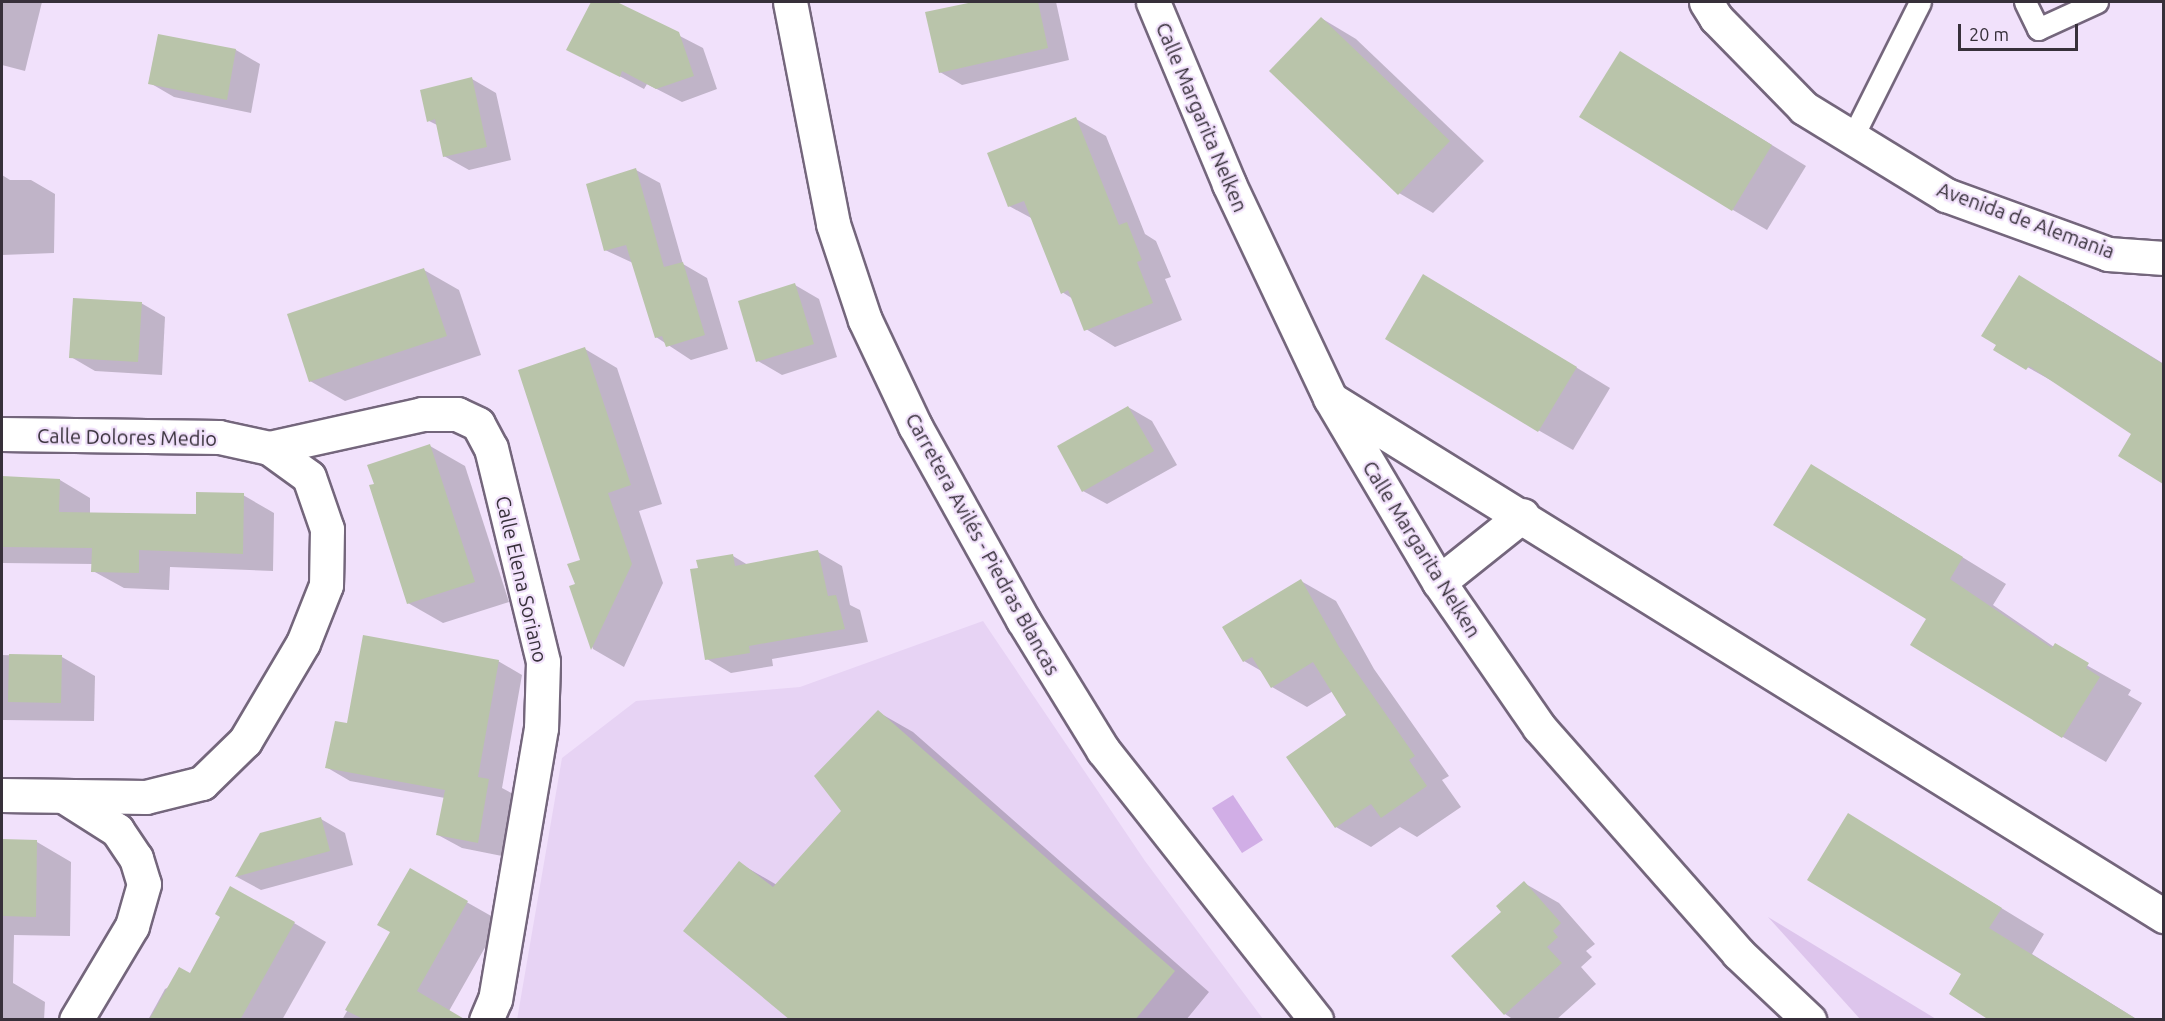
<!DOCTYPE html>
<html>
<head>
<meta charset="utf-8">
<style>
	body { margin:0 }
	#map { position:relative; width:2165px; height:1021px; overflow:hidden; background:#f1e1fb; font-family:Ubuntu,sans-serif }
	div>[style] { position:absolute }
	.built>* { inset:0; background:#e7d3f4 }
	.green>* { inset:0; background:#ddc5ec }
	.water>* { inset:0; background:#d1aee6 }
	.shadow>* { inset:0; background:#0003 }
	.building>* { inset:0; background:#b9c4aa }
	.roads { filter:drop-shadow(2px 0 #74667c) drop-shadow(-2px 0 #74667c) drop-shadow(0 2px #74667c) drop-shadow(0 -2px #74667c) }
	.service>* { height:21px; margin:-10.5px; padding:0 10.5px; transform-origin:10.5px; border-radius:10.5px; background:#fff }
	.minor>* { height:33px; margin:-16.5px; padding:0 16.5px; transform-origin:16.5px; border-radius:16.5px; background:#fff }
	.tertiary>* { height:33px; margin:-16.5px; padding:0 16.5px; transform-origin:16.5px; border-radius:16.5px; background:#fff }
	span { translate:-50% -50%; white-space:nowrap; text-align:center; line-height:1.15; -webkit-text-stroke:4.5px #f1e1fb; paint-order:stroke }
	.street-label { font-size:20px; color:#37303a }
	.frame { position:absolute; inset:0; border:3px solid #37303a; pointer-events:none }
	.scale { position:absolute; left:1958px; top:24px; width:120px; height:27px; box-sizing:border-box; border:3px solid #37303a; border-top:0; padding-left:8px; font-size:18px; line-height:21px; white-space:nowrap; color:#37303a; -webkit-text-stroke:4px #f1e1fb; paint-order:stroke }
</style>
</head>
<body>
<div id="map">
	<div class="built">
		<i style="clip-path:polygon(983px 621px,1145px 861px,1263px 1019px,517px 1020px,562px 758px,636px 701px,800px 687px)"></i>
	</div>
	<div class="green">
		<i style="clip-path:polygon(1768px 917px,1936px 1019px,1860px 1019px)"></i>
	</div>
	<div class="water">
		<i style="clip-path:polygon(1233px 795px,1263px 840px,1242px 853px,1212px 808px)"></i>
	</div>
	<div class="shadow">
		<i style="clip-path:polygon(2px 2px,42px 2px,25px 71px,2px 65px)"></i>
		<i style="clip-path:polygon(592px 2px,614px 2px,703px 48px,717px 89px,682px 102px,647px 84px,644px 89px,568px 49px)"></i>
		<i style="clip-path:polygon(980px 2px,1056px 2px,1069px 60px,962px 85px,940px 72px,927px 13px)"></i>
		<i style="clip-path:polygon(1321px 18px,1356px 39px,1484px 161px,1433px 213px,1399px 193px)"></i>
		<i style="clip-path:polygon(159px 36px,236px 50px,260px 64px,251px 113px,174px 97px,150px 83px)"></i>
		<i style="clip-path:polygon(1655px 73px,1806px 166px,1767px 230px,1733px 210px)"></i>
		<i style="clip-path:polygon(472px 79px,496px 93px,511px 160px,469px 170px,444px 156px,437px 125px,429px 121px)"></i>
		<i style="clip-path:polygon(1076px 119px,1106px 136px,1145px 234px,1156px 241px,1171px 277px,1165px 279px,1182px 320px,1115px 347px,1086px 329px,1073px 299px,1062px 292px,1033px 219px,1009px 206px)"></i>
		<i style="clip-path:polygon(636px 170px,660px 183px,683px 264px,707px 278px,728px 349px,691px 360px,656px 337px,633px 263px,605px 250px)"></i>
		<i style="clip-path:polygon(2px 175px,10px 180px,31px 180px,55px 194px,54px 253px,2px 255px)"></i>
		<i style="clip-path:polygon(424px 270px,459px 290px,481px 355px,345px 401px,310px 381px)"></i>
		<i style="clip-path:polygon(795px 285px,819px 299px,837px 357px,782px 375px,758px 361px)"></i>
		<i style="clip-path:polygon(1459px 296px,1610px 388px,1573px 450px,1538px 430px)"></i>
		<i style="clip-path:polygon(2063px 302px,2164px 364px,2164px 482px,2120px 455px,2133px 434px,2072px 392px,1995px 349px)"></i>
		<i style="clip-path:polygon(141px 303px,165px 317px,162px 375px,95px 371px,71px 357px)"></i>
		<i style="clip-path:polygon(585px 349px,617px 368px,662px 504px,639px 511px,663px 583px,624px 667px,593px 649px,571px 587px,577px 584px,582px 561px)"></i>
		<i style="clip-path:polygon(1128px 407px,1152px 421px,1177px 465px,1107px 504px,1083px 491px)"></i>
		<i style="clip-path:polygon(430px 446px,465px 466px,509px 602px,443px 623px,408px 603px)"></i>
		<i style="clip-path:polygon(2px 479px,60px 480px,90px 498px,90px 514px,197px 515px,243px 495px,274px 513px,273px 571px,170px 567px,169px 590px,124px 588px,93px 571px,93px 564px,2px 563px)"></i>
		<i style="clip-path:polygon(1855px 491px,2006px 584px,1993px 605px,2054px 647px,2131px 690px,2128px 695px,2142px 703px,2106px 762px,2063px 737px,1928px 618px)"></i>
		<i style="clip-path:polygon(818px 552px,842px 566px,850px 605px,860px 610px,868px 642px,772px 659px,773px 666px,731px 673px,707px 659px,733px 556px,748px 565px)"></i>
		<i style="clip-path:polygon(1301px 581px,1336px 601px,1374px 669px,1449px 776px,1442px 780px,1461px 807px,1417px 837px,1400px 827px,1371px 847px,1336px 827px,1348px 716px,1333px 691px,1307px 707px,1272px 687px,1263px 672px,1244px 661px,1224px 627px)"></i>
		<i style="clip-path:polygon(2px 655px,62px 657px,95px 676px,94px 721px,2px 720px)"></i>
		<i style="clip-path:polygon(498px 661px,522px 675px,502px 788px,513px 794px,502px 856px,462px 848px,438px 835px,445px 798px,350px 781px,326px 767px,349px 725px)"></i>
		<i style="clip-path:polygon(878px 712px,913px 732px,1209px 992px,1186px 1020px,792px 1020px,739px 863px,777px 885px,843px 811px)"></i>
		<i style="clip-path:polygon(321px 819px,345px 833px,353px 865px,261px 890px,237px 877px,261px 834px)"></i>
		<i style="clip-path:polygon(2px 841px,37px 842px,71px 862px,70px 936px,14px 935px,13px 983px,45px 1002px,44px 1020px,2px 1020px)"></i>
		<i style="clip-path:polygon(1892px 841px,2044px 934px,2032px 954px,2138px 1020px,1992px 1020px)"></i>
		<i style="clip-path:polygon(410px 870px,500px 921px,449px 1011px,463px 1020px,342px 1020px,392px 932px)"></i>
		<i style="clip-path:polygon(1524px 883px,1559px 903px,1595px 944px,1586px 951px,1592px 957px,1581px 967px,1596px 984px,1556px 1020px,1514px 1020px,1505px 1014px,1454px 956px,1504px 912px)"></i>
		<i style="clip-path:polygon(294px 923px,326px 942px,282px 1020px,148px 1020px,165px 989px)"></i>
	</div>
	<div class="building">
		<i style="clip-path:polygon(591px 2px,617px 2px,679px 32px,694px 76px,656px 89px,622px 71px,620px 77px,566px 50px)"></i>
		<i style="clip-path:polygon(973px 2px,1038px 2px,1048px 48px,939px 73px,925px 12px)"></i>
		<i style="clip-path:polygon(1321px 17px,1450px 141px,1398px 195px,1269px 71px)"></i>
		<i style="clip-path:polygon(158px 34px,236px 49px,227px 100px,148px 84px)"></i>
		<i style="clip-path:polygon(1620px 51px,1772px 145px,1732px 211px,1579px 117px)"></i>
		<i style="clip-path:polygon(472px 77px,487px 147px,443px 157px,435px 119px,427px 122px,420px 90px)"></i>
		<i style="clip-path:polygon(1076px 117px,1119px 225px,1127px 222px,1142px 260px,1137px 262px,1153px 303px,1084px 331px,1068px 290px,1061px 294px,1024px 201px,1008px 207px,987px 153px)"></i>
		<i style="clip-path:polygon(636px 168px,664px 267px,683px 262px,705px 335px,666px 347px,662px 336px,655px 338px,626px 245px,604px 251px,586px 184px)"></i>
		<i style="clip-path:polygon(424px 268px,447px 336px,309px 382px,287px 314px)"></i>
		<i style="clip-path:polygon(1423px 274px,1577px 367px,1538px 432px,1385px 339px)"></i>
		<i style="clip-path:polygon(2019px 275px,2163px 364px,2163px 484px,2118px 456px,2131px 434px,2029px 366px,2026px 370px,1993px 350px,1996px 345px,1981px 336px)"></i>
		<i style="clip-path:polygon(795px 283px,814px 344px,756px 362px,738px 301px)"></i>
		<i style="clip-path:polygon(73px 298px,142px 302px,138px 362px,69px 358px)"></i>
		<i style="clip-path:polygon(585px 347px,631px 485px,608px 493px,632px 564px,591px 650px,569px 586px,575px 584px,567px 564px,580px 560px,518px 370px)"></i>
		<i style="clip-path:polygon(1128px 406px,1154px 451px,1082px 492px,1057px 446px)"></i>
		<i style="clip-path:polygon(430px 444px,475px 582px,407px 604px,369px 485px,374px 484px,367px 465px)"></i>
		<i style="clip-path:polygon(1811px 464px,1963px 557px,1950px 579px,2052px 648px,2055px 643px,2089px 663px,2086px 668px,2100px 677px,2062px 738px,1910px 645px,1926px 619px,1773px 525px)"></i>
		<i style="clip-path:polygon(2px 476px,60px 479px,59px 512px,196px 514px,196px 492px,244px 493px,243px 554px,139px 550px,139px 573px,91px 572px,92px 548px,2px 547px)"></i>
		<i style="clip-path:polygon(818px 550px,828px 596px,836px 595px,845px 629px,749px 646px,750px 653px,705px 660px,690px 569px,698px 568px,696px 560px,733px 554px,735px 566px)"></i>
		<i style="clip-path:polygon(1301px 579px,1339px 647px,1415px 756px,1409px 760px,1427px 786px,1381px 818px,1371px 804px,1335px 828px,1286px 757px,1346px 715px,1313px 662px,1271px 688px,1252px 657px,1243px 662px,1222px 627px)"></i>
		<i style="clip-path:polygon(363px 635px,499px 660px,478px 777px,489px 779px,478px 843px,436px 835px,445px 790px,325px 768px,335px 721px,347px 723px)"></i>
		<i style="clip-path:polygon(9px 654px,62px 655px,61px 703px,8px 702px)"></i>
		<i style="clip-path:polygon(878px 710px,1175px 971px,1135px 1020px,790px 1020px,683px 931px,739px 861px,773px 887px,841px 811px,814px 776px)"></i>
		<i style="clip-path:polygon(1848px 813px,2002px 908px,1989px 928px,2138px 1020px,1989px 1020px,1949px 994px,1961px 974px,1807px 880px)"></i>
		<i style="clip-path:polygon(321px 817px,330px 851px,235px 877px,260px 833px)"></i>
		<i style="clip-path:polygon(2px 839px,37px 840px,36px 917px,2px 916px)"></i>
		<i style="clip-path:polygon(410px 868px,468px 901px,417px 991px,466px 1020px,365px 1020px,345px 1010px,390px 932px,377px 925px)"></i>
		<i style="clip-path:polygon(1524px 881px,1561px 923px,1553px 931px,1558px 937px,1547px 947px,1562px 963px,1504px 1015px,1451px 956px,1501px 912px,1496px 906px)"></i>
		<i style="clip-path:polygon(230px 886px,295px 922px,240px 1020px,149px 1020px,179px 967px,190px 973px,220px 917px,215px 914px)"></i>
	</div>
	<div class="roads">
		<div class="service">
			<i style="left:2025px;top:2px;width:30px;rotate:64deg"></i>
			<i style="left:2038px;top:29px;width:65px;rotate:-24.6deg"></i>
			<i style="left:1851px;top:140px;width:154px;rotate:-63.4deg"></i>
		</div>
		<div class="minor">
			<i style="left:1153px;top:2px;width:197px;rotate:67.3deg"></i>
			<i style="left:1229px;top:184px;width:237px;rotate:64.7deg"></i>
			<i style="left:1330px;top:398px;width:214px;rotate:59.4deg"></i>
			<i style="left:1439px;top:582px;width:176px;rotate:55.4deg"></i>
			<i style="left:1539px;top:727px;width:301px;rotate:48.6deg"></i>
			<i style="left:1738px;top:953px;width:98px;rotate:43.3deg"></i>
			<i style="left:1706px;top:2px;width:19px;rotate:58deg"></i>
			<i style="left:1716px;top:18px;width:126px;rotate:45.6deg"></i>
			<i style="left:1804px;top:108px;width:167px;rotate:31.5deg"></i>
			<i style="left:1946px;top:195px;width:172px;rotate:20deg"></i>
			<i style="left:2108px;top:254px;width:56px;rotate:4.1deg"></i>
			<i style="left:1334px;top:401px;width:977px;rotate:31.82deg"></i>
			<i style="left:2px;top:434px;width:217px;rotate:0.8deg"></i>
			<i style="left:219px;top:437px;width:51px;rotate:12.4deg"></i>
			<i style="left:269px;top:448px;width:49px;rotate:35.9deg"></i>
			<i style="left:309px;top:477px;width:55px;rotate:70.9deg"></i>
			<i style="left:327px;top:529px;width:56px;rotate:91deg"></i>
			<i style="left:326px;top:585px;width:62px;rotate:111.6deg"></i>
			<i style="left:303px;top:643px;width:114px;rotate:120.6deg"></i>
			<i style="left:245px;top:741px;width:60px;rotate:135.7deg"></i>
			<i style="left:202px;top:783px;width:58px;rotate:166deg"></i>
			<i style="left:146px;top:797px;width:144px;rotate:-179.2deg"></i>
			<i style="left:269px;top:448px;width:157px;rotate:-12.5deg"></i>
			<i style="left:422px;top:414px;width:35px"></i>
			<i style="left:457px;top:414px;width:23px;rotate:25deg"></i>
			<i style="left:478px;top:424px;width:27px;rotate:62deg"></i>
			<i style="left:491px;top:448px;width:220px;rotate:76.3deg"></i>
			<i style="left:543px;top:662px;width:66px;rotate:91.7deg"></i>
			<i style="left:541px;top:728px;width:275px;rotate:99.6deg"></i>
			<i style="left:495px;top:999px;width:23px;rotate:113deg"></i>
			<i style="left:1439px;top:582px;width:107px;rotate:-38.6deg"></i>
			<i style="left:65px;top:797px;width:62px;rotate:32.4deg"></i>
			<i style="left:117px;top:830px;width:34px;rotate:56deg"></i>
			<i style="left:136px;top:858px;width:27px;rotate:73deg"></i>
			<i style="left:144px;top:884px;width:44px;rotate:105.9deg"></i>
			<i style="left:132px;top:926px;width:109px;rotate:120.8deg"></i>
		</div>
		<div class="tertiary">
			<i style="left:790px;top:2px;width:226px;rotate:79deg"></i>
			<i style="left:833px;top:224px;width:101px;rotate:71.6deg"></i>
			<i style="left:865px;top:320px;width:117px;rotate:64.7deg"></i>
			<i style="left:915px;top:426px;width:222px;rotate:60.9deg"></i>
			<i style="left:1023px;top:620px;width:153px;rotate:58.4deg"></i>
			<i style="left:1103px;top:750px;width:344px;rotate:51.7deg"></i>
		</div>
	</div>
	<div class="street-label">
		<span style="left:1202px;top:117px;rotate:67deg">Calle Margarita Nelken</span>
		<span style="left:2026px;top:220px;rotate:20deg">Avenida de Alemania</span>
		<span style="left:127px;top:437px;rotate:1deg">Calle Dolores Medio</span>
		<span style="left:983px;top:544px;rotate:61deg">Carretera Avilés - Piedras Blancas</span>
		<span style="left:1422px;top:549px;rotate:58deg">Calle Margarita Nelken</span>
		<span style="left:522px;top:579px;rotate:77deg">Calle Elena Soriano</span>
	</div>
	<div class="frame"></div>
	<div class="scale">20 m</div>
</div>
</body>
</html>
